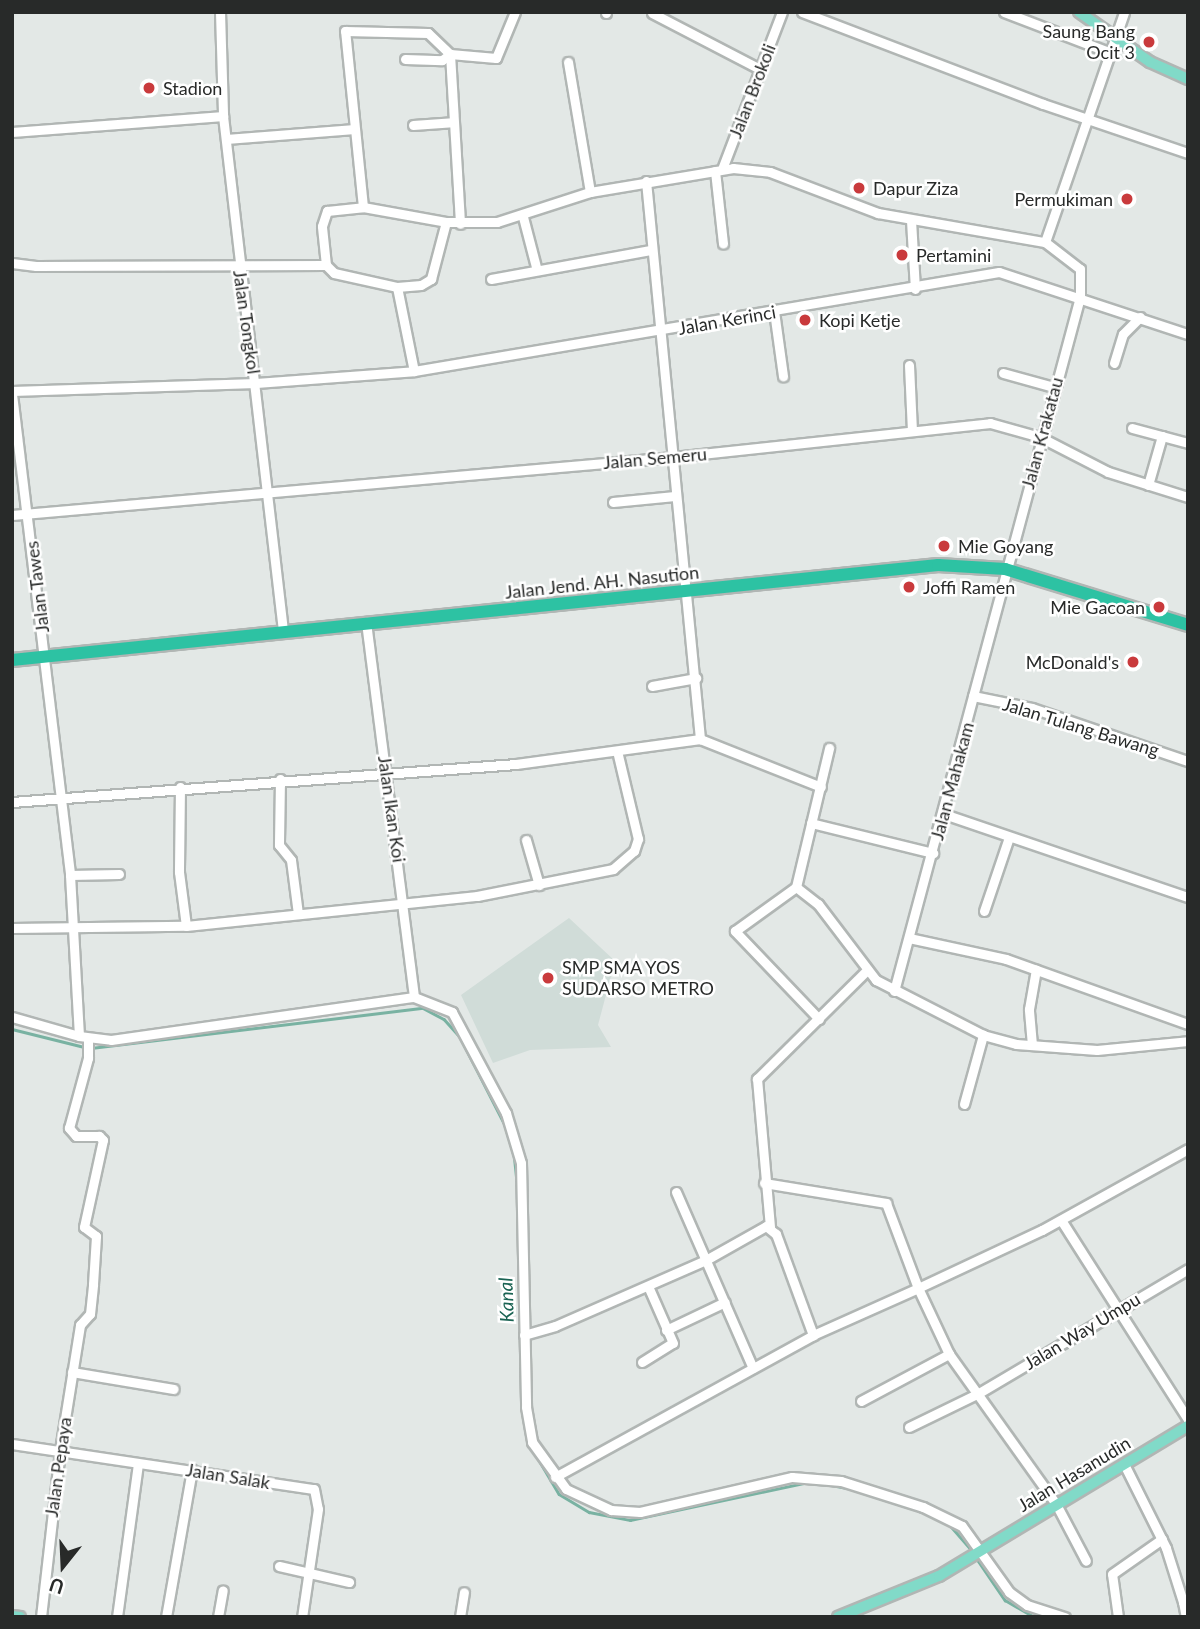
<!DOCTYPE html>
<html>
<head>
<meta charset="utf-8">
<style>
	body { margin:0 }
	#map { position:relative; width:1200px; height:1629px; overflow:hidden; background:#e3e8e6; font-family:Lato,sans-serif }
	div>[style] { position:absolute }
	.built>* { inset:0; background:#d0dcd8 }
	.stream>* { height:2.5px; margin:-1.25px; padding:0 1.25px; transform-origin:1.25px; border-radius:1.25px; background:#79b2a2 }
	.roads { filter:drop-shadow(2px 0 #b1b6b4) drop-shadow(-2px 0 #b1b6b4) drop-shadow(0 2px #b1b6b4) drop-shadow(0 -2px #b1b6b4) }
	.minor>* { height:9px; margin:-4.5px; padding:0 4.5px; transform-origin:4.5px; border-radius:4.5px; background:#fff }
	.major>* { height:10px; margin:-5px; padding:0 5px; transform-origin:5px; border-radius:5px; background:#81dac8 }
	.highway>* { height:12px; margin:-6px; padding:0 6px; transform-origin:6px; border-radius:6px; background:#2dc2a3 }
	.dots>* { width:19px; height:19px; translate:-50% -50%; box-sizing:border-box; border:4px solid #fff; border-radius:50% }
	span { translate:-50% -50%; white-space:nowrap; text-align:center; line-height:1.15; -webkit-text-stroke:5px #fff; paint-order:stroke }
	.poi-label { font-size:18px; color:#282a29 }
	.right { translate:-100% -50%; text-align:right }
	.left { translate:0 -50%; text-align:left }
	.street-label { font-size:18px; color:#282a29 }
	.water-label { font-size:19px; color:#1a6353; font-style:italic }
	.frame { position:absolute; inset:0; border:14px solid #282a29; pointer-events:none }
	.north { position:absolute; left:28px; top:1531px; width:70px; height:70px; -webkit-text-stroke:5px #fff; paint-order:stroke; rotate:198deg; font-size:19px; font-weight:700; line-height:28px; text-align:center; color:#282a29 }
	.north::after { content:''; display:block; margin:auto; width:24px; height:32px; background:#282a29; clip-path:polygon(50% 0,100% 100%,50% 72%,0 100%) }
</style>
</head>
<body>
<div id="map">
	<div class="built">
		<i style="clip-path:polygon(569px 918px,615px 961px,598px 1025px,611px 1047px,530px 1050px,493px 1063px,461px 995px)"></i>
	</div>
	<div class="stream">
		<i style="left:12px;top:1029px;width:74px;rotate:14deg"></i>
		<i style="left:91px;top:1048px;width:334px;rotate:-6.9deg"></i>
		<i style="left:423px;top:1008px;width:24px;rotate:28deg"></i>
		<i style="left:444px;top:1019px;width:24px;rotate:48deg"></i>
		<i style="left:460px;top:1037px;width:101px;rotate:62.9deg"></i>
		<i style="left:514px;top:1153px;width:28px;rotate:84deg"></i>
		<i style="left:536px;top:1455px;width:45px;rotate:59.5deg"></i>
		<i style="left:559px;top:1494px;width:35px;rotate:31deg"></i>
		<i style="left:589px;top:1512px;width:42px;rotate:11deg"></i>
		<i style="left:630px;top:1520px;width:183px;rotate:-12deg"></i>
		<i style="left:826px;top:1484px;width:21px;rotate:11deg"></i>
		<i style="left:949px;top:1524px;width:38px;rotate:49deg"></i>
		<i style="left:977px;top:1559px;width:50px;rotate:55.7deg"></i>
		<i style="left:1005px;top:1600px;width:34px;rotate:30deg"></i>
	</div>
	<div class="roads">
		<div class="minor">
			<i style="left:220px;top:12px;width:104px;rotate:88.3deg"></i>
			<i style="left:223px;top:116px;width:518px;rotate:83.35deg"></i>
			<i style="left:802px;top:12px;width:258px;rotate:20.9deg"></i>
			<i style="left:1043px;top:104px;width:153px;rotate:18.7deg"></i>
			<i style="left:1004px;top:12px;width:112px;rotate:20.9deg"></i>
			<i style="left:606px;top:13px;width:1px;rotate:-90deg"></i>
			<i style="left:652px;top:13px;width:122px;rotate:27.4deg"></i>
			<i style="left:405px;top:59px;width:37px;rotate:2deg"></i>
			<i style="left:442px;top:60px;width:10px;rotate:-37deg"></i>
			<i style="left:450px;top:54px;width:46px;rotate:5deg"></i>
			<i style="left:496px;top:58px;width:50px;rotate:-67.6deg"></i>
			<i style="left:568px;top:62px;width:132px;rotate:80.4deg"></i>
			<i style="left:413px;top:125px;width:39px;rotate:-4deg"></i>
			<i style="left:12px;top:132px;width:212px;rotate:-4.3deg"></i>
			<i style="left:226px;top:139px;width:129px;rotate:-4.4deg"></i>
			<i style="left:722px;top:169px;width:168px;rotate:-69.1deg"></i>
			<i style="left:715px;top:171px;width:73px;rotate:83.7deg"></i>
			<i style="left:646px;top:181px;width:561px;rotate:84.47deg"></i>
			<i style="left:363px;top:207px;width:177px;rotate:-95.8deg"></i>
			<i style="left:345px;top:31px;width:83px;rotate:1.4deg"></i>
			<i style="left:428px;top:33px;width:30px;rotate:44deg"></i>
			<i style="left:450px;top:54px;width:170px;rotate:86.6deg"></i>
			<i style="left:523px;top:217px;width:52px;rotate:75.4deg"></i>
			<i style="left:911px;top:220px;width:69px;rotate:86.7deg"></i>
			<i style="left:12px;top:263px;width:24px;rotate:7deg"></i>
			<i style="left:36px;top:266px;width:290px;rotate:-0.2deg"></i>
			<i style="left:326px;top:265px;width:39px;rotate:-96deg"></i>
			<i style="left:322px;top:226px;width:16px;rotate:-72deg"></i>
			<i style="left:327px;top:211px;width:36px;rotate:-6deg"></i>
			<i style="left:363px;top:207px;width:84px;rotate:10.2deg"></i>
			<i style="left:446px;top:222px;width:51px"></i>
			<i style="left:497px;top:222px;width:98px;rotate:-17.9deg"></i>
			<i style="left:590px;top:192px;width:145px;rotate:-9.5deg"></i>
			<i style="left:733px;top:168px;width:37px;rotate:6deg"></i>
			<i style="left:770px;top:172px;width:116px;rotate:20.8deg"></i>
			<i style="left:878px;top:213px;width:169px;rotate:9.9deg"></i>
			<i style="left:1045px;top:242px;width:243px;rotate:-71deg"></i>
			<i style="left:326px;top:265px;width:11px;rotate:45deg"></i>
			<i style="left:334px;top:273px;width:65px;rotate:12.5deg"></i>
			<i style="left:397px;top:287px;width:86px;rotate:78.6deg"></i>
			<i style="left:491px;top:279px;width:162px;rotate:-10.3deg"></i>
			<i style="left:397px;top:287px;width:24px;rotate:-5deg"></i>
			<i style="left:421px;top:285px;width:12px;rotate:-31deg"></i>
			<i style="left:431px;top:279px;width:59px;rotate:-75.3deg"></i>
			<i style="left:774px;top:311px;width:66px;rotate:82.1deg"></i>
			<i style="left:1114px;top:363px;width:30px;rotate:-73deg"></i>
			<i style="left:1123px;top:334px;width:24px;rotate:-45deg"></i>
			<i style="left:909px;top:365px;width:66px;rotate:87.4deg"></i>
			<i style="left:1003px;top:373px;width:53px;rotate:15.4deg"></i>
			<i style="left:12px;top:391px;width:244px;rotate:-1.9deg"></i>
			<i style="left:256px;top:383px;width:158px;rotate:-4.3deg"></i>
			<i style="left:414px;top:371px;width:593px;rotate:-9.61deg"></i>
			<i style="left:999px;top:272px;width:199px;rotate:18.2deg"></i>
			<i style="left:12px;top:394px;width:484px;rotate:83.1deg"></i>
			<i style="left:70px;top:875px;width:161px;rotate:86.8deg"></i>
			<i style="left:79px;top:1036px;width:70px;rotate:-164.2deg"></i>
			<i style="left:1132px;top:428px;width:58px;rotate:15deg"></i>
			<i style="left:1148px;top:485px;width:51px;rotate:-74.1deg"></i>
			<i style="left:613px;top:502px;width:62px;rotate:-5.5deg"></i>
			<i style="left:12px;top:515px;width:664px;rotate:-5.01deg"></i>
			<i style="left:673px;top:457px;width:319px;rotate:-6.1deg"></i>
			<i style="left:990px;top:423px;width:52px;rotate:15.6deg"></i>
			<i style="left:1040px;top:437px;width:76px;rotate:27.2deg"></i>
			<i style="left:1108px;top:472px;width:84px;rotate:17.4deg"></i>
			<i style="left:366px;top:622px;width:378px;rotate:82.7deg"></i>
			<i style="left:652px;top:686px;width:45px;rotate:-10.3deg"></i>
			<i style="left:973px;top:696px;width:60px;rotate:11.5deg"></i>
			<i style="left:1032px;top:708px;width:165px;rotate:18.8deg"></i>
			<i style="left:280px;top:779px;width:66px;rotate:90.9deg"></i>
			<i style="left:279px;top:845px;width:19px;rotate:51deg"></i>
			<i style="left:291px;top:860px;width:54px;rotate:82.6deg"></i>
			<i style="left:180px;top:787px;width:85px;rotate:90.7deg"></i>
			<i style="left:179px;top:872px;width:54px;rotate:82.6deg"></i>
			<i style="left:12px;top:802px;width:505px;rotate:-4.31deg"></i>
			<i style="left:516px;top:764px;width:186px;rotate:-7.7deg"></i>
			<i style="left:700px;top:739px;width:130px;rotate:21.6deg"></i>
			<i style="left:944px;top:814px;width:258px;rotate:18.8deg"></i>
			<i style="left:811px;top:823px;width:126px;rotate:13.8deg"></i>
			<i style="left:526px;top:840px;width:47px;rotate:73.9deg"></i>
			<i style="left:70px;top:875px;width:49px;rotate:-1.2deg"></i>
			<i style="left:796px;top:887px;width:28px;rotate:38deg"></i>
			<i style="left:818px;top:904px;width:96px;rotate:52.7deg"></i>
			<i style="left:876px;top:980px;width:120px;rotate:27.2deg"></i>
			<i style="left:983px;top:1035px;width:34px;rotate:15deg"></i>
			<i style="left:1016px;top:1044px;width:81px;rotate:4.2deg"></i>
			<i style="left:1097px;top:1050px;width:91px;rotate:-5.6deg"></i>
			<i style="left:984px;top:911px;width:78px;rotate:-71.3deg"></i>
			<i style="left:12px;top:928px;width:174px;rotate:-0.7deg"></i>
			<i style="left:186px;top:926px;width:293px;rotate:-5.9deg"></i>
			<i style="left:477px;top:896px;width:139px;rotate:-11.2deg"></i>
			<i style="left:613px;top:869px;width:28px;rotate:-41deg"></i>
			<i style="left:634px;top:851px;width:13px;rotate:-72deg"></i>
			<i style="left:638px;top:839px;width:90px;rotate:-103.4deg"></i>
			<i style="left:909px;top:938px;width:99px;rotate:12.2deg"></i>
			<i style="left:1006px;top:959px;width:193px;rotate:19.7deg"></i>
			<i style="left:894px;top:991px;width:718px;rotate:-75deg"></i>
			<i style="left:1080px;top:297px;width:28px;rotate:-90deg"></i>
			<i style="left:1080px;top:269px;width:44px;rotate:-142.4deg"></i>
			<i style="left:819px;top:1019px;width:122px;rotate:-133.7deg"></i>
			<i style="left:735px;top:931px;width:75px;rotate:-35.8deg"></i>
			<i style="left:796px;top:887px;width:143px;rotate:-76.6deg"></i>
			<i style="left:79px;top:1036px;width:32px;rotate:7deg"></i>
			<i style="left:111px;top:1040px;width:306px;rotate:-8.1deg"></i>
			<i style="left:414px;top:997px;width:41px;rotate:21.5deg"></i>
			<i style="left:452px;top:1012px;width:115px;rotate:61.9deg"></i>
			<i style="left:506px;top:1113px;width:52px;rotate:73.3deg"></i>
			<i style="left:521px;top:1163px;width:244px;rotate:88.8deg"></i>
			<i style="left:526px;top:1407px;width:36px;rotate:80deg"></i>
			<i style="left:532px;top:1442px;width:58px;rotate:54.1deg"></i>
			<i style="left:566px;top:1489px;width:50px;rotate:25deg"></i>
			<i style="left:611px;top:1510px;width:29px;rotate:4deg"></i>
			<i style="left:640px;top:1512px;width:156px;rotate:-13deg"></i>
			<i style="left:792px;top:1477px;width:49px;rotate:4.7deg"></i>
			<i style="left:841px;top:1481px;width:86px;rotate:17.6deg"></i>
			<i style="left:923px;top:1507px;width:43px;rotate:26deg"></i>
			<i style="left:962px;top:1526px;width:81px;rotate:54.5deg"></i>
			<i style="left:1009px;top:1592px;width:22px;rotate:36deg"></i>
			<i style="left:1027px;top:1605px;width:40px;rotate:18deg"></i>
			<i style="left:1032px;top:1045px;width:36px;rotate:-95deg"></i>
			<i style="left:1029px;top:1009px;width:40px;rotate:-80deg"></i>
			<i style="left:964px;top:1104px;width:72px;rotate:-74.6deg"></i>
			<i style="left:764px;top:1183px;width:124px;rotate:9.3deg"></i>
			<i style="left:886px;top:1203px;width:91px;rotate:69.4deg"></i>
			<i style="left:918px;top:1288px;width:137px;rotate:-25.1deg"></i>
			<i style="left:1042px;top:1230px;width:167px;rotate:-29deg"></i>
			<i style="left:676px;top:1192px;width:192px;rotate:66.4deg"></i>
			<i style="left:1061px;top:1220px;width:236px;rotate:57.5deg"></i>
			<i style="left:770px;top:1227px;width:149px;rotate:-95deg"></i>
			<i style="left:757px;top:1079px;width:155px;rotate:-44.7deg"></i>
			<i style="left:666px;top:1330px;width:65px;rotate:-25.4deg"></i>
			<i style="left:524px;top:1335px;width:32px;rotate:-16deg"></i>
			<i style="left:555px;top:1326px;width:163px;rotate:-23.6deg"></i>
			<i style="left:704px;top:1261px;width:71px;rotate:-29.4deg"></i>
			<i style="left:766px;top:1226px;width:13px;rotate:39deg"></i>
			<i style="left:776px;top:1234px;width:108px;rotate:69.9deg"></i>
			<i style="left:642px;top:1362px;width:36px;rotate:-32deg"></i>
			<i style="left:673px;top:1343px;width:62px;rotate:-113.7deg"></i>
			<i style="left:72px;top:1372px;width:103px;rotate:9.5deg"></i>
			<i style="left:861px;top:1401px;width:100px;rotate:-28.1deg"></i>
			<i style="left:909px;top:1427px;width:76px;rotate:-25.9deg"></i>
			<i style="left:977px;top:1394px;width:245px;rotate:-30.6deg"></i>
			<i style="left:12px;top:1444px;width:305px;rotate:8.5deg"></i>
			<i style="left:314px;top:1489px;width:20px;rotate:79deg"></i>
			<i style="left:318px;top:1509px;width:109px;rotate:98.4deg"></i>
			<i style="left:1124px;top:1464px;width:94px;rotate:63.4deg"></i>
			<i style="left:1166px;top:1548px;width:57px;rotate:72.5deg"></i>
			<i style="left:1183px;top:1602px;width:6px;rotate:-31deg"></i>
			<i style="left:555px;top:1477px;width:294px;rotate:-28.8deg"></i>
			<i style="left:813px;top:1335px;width:115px;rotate:-24.1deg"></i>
			<i style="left:918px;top:1288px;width:73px;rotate:64.8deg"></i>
			<i style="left:949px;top:1354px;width:184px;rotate:54.5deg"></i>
			<i style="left:1056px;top:1504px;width:64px;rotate:62.2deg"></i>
			<i style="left:279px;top:1566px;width:72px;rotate:12.9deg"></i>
			<i style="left:1183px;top:1602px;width:15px;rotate:79deg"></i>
			<i style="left:41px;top:1617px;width:168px;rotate:-83.5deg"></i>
			<i style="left:60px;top:1450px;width:127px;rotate:-80.9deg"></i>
			<i style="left:80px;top:1325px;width:15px;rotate:-48deg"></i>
			<i style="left:90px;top:1314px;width:30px;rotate:-84deg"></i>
			<i style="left:93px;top:1284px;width:48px;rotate:-86.4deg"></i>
			<i style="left:96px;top:1236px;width:15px;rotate:-143deg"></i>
			<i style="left:84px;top:1227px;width:89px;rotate:-77.7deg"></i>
			<i style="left:103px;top:1140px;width:6px;rotate:-135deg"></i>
			<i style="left:99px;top:1136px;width:23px;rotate:180deg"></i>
			<i style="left:76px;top:1136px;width:11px;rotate:-131deg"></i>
			<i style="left:69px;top:1128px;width:73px;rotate:-74.8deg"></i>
			<i style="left:88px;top:1058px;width:20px;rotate:-90deg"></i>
			<i style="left:117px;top:1617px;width:154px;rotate:-82.2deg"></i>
			<i style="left:166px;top:1617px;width:150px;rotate:-80deg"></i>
			<i style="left:218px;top:1617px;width:27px;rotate:-80deg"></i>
			<i style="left:460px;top:1617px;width:25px;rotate:-81deg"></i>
			<i style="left:1118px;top:1617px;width:43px;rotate:-97.9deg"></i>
			<i style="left:1112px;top:1574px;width:61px;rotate:-35deg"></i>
		</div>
		<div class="major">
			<i style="left:1079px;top:12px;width:87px;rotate:35.2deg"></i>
			<i style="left:1150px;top:62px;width:42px;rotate:24.1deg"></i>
			<i style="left:12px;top:1616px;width:8px;rotate:7deg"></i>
			<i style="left:838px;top:1617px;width:109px;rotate:-22.1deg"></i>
			<i style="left:939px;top:1576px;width:291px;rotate:-31.1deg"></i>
		</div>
		<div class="highway">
			<i style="left:12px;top:660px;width:931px;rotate:-5.86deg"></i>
			<i style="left:938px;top:565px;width:67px;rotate:3.4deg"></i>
			<i style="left:1005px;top:569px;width:191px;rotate:17deg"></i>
		</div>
	</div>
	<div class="dots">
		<i style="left:1149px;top:42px;background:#c93a3c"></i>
		<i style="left:149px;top:88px;background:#c93a3c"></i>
		<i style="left:859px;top:188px;background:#c93a3c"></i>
		<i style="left:1127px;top:199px;background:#c93a3c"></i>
		<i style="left:902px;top:255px;background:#c93a3c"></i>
		<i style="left:805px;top:320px;background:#c93a3c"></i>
		<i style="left:944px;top:546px;background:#c93a3c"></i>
		<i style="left:909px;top:587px;background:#c93a3c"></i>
		<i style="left:1159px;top:607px;background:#c93a3c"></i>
		<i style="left:1133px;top:662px;background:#c93a3c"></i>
		<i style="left:548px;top:978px;background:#c93a3c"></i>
	</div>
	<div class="poi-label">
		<span class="right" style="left:1135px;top:42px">Saung Bang<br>Ocit 3</span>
		<span class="left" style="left:163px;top:88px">Stadion</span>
		<span class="left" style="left:873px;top:188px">Dapur Ziza</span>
		<span class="right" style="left:1113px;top:199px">Permukiman</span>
		<span class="left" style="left:916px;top:255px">Pertamini</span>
		<span class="left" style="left:819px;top:320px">Kopi Ketje</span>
		<span class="left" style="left:958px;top:546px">Mie Goyang</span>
		<span class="left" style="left:923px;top:587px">Joffi Ramen</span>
		<span class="right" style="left:1145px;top:607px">Mie Gacoan</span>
		<span class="right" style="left:1119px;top:662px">McDonald's</span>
		<span class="left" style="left:562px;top:978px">SMP SMA YOS<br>SUDARSO METRO</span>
	</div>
	<div class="street-label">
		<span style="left:752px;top:91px;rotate:-69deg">Jalan Brokoli</span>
		<span style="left:727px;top:320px;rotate:-10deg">Jalan Kerinci</span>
		<span style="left:247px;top:322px;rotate:82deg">Jalan Tongkol</span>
		<span style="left:1042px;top:433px;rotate:-75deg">Jalan Krakatau</span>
		<span style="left:655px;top:458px;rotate:-5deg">Jalan Semeru</span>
		<span style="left:602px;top:582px;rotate:-6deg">Jalan Jend. AH. Nasution</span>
		<span style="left:37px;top:587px;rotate:-97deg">Jalan Tawes</span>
		<span style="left:1081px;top:727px;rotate:17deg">Jalan Tulang Bawang</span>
		<span style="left:952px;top:781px;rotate:-75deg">Jalan Mahakam</span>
		<span style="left:392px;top:809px;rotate:82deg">Jalan Ikan Koi</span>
		<span style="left:1082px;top:1331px;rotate:-31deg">Jalan Way Umpu</span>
		<span style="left:58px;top:1467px;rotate:-82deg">Jalan Pepaya</span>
		<span style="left:1074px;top:1474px;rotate:-31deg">Jalan Hasanudin</span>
		<span style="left:228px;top:1476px;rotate:9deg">Jalan Salak</span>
	</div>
	<div class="water-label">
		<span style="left:506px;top:1300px;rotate:-92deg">Kanal</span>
	</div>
	<div class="frame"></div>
	<div class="north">U</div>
</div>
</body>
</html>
